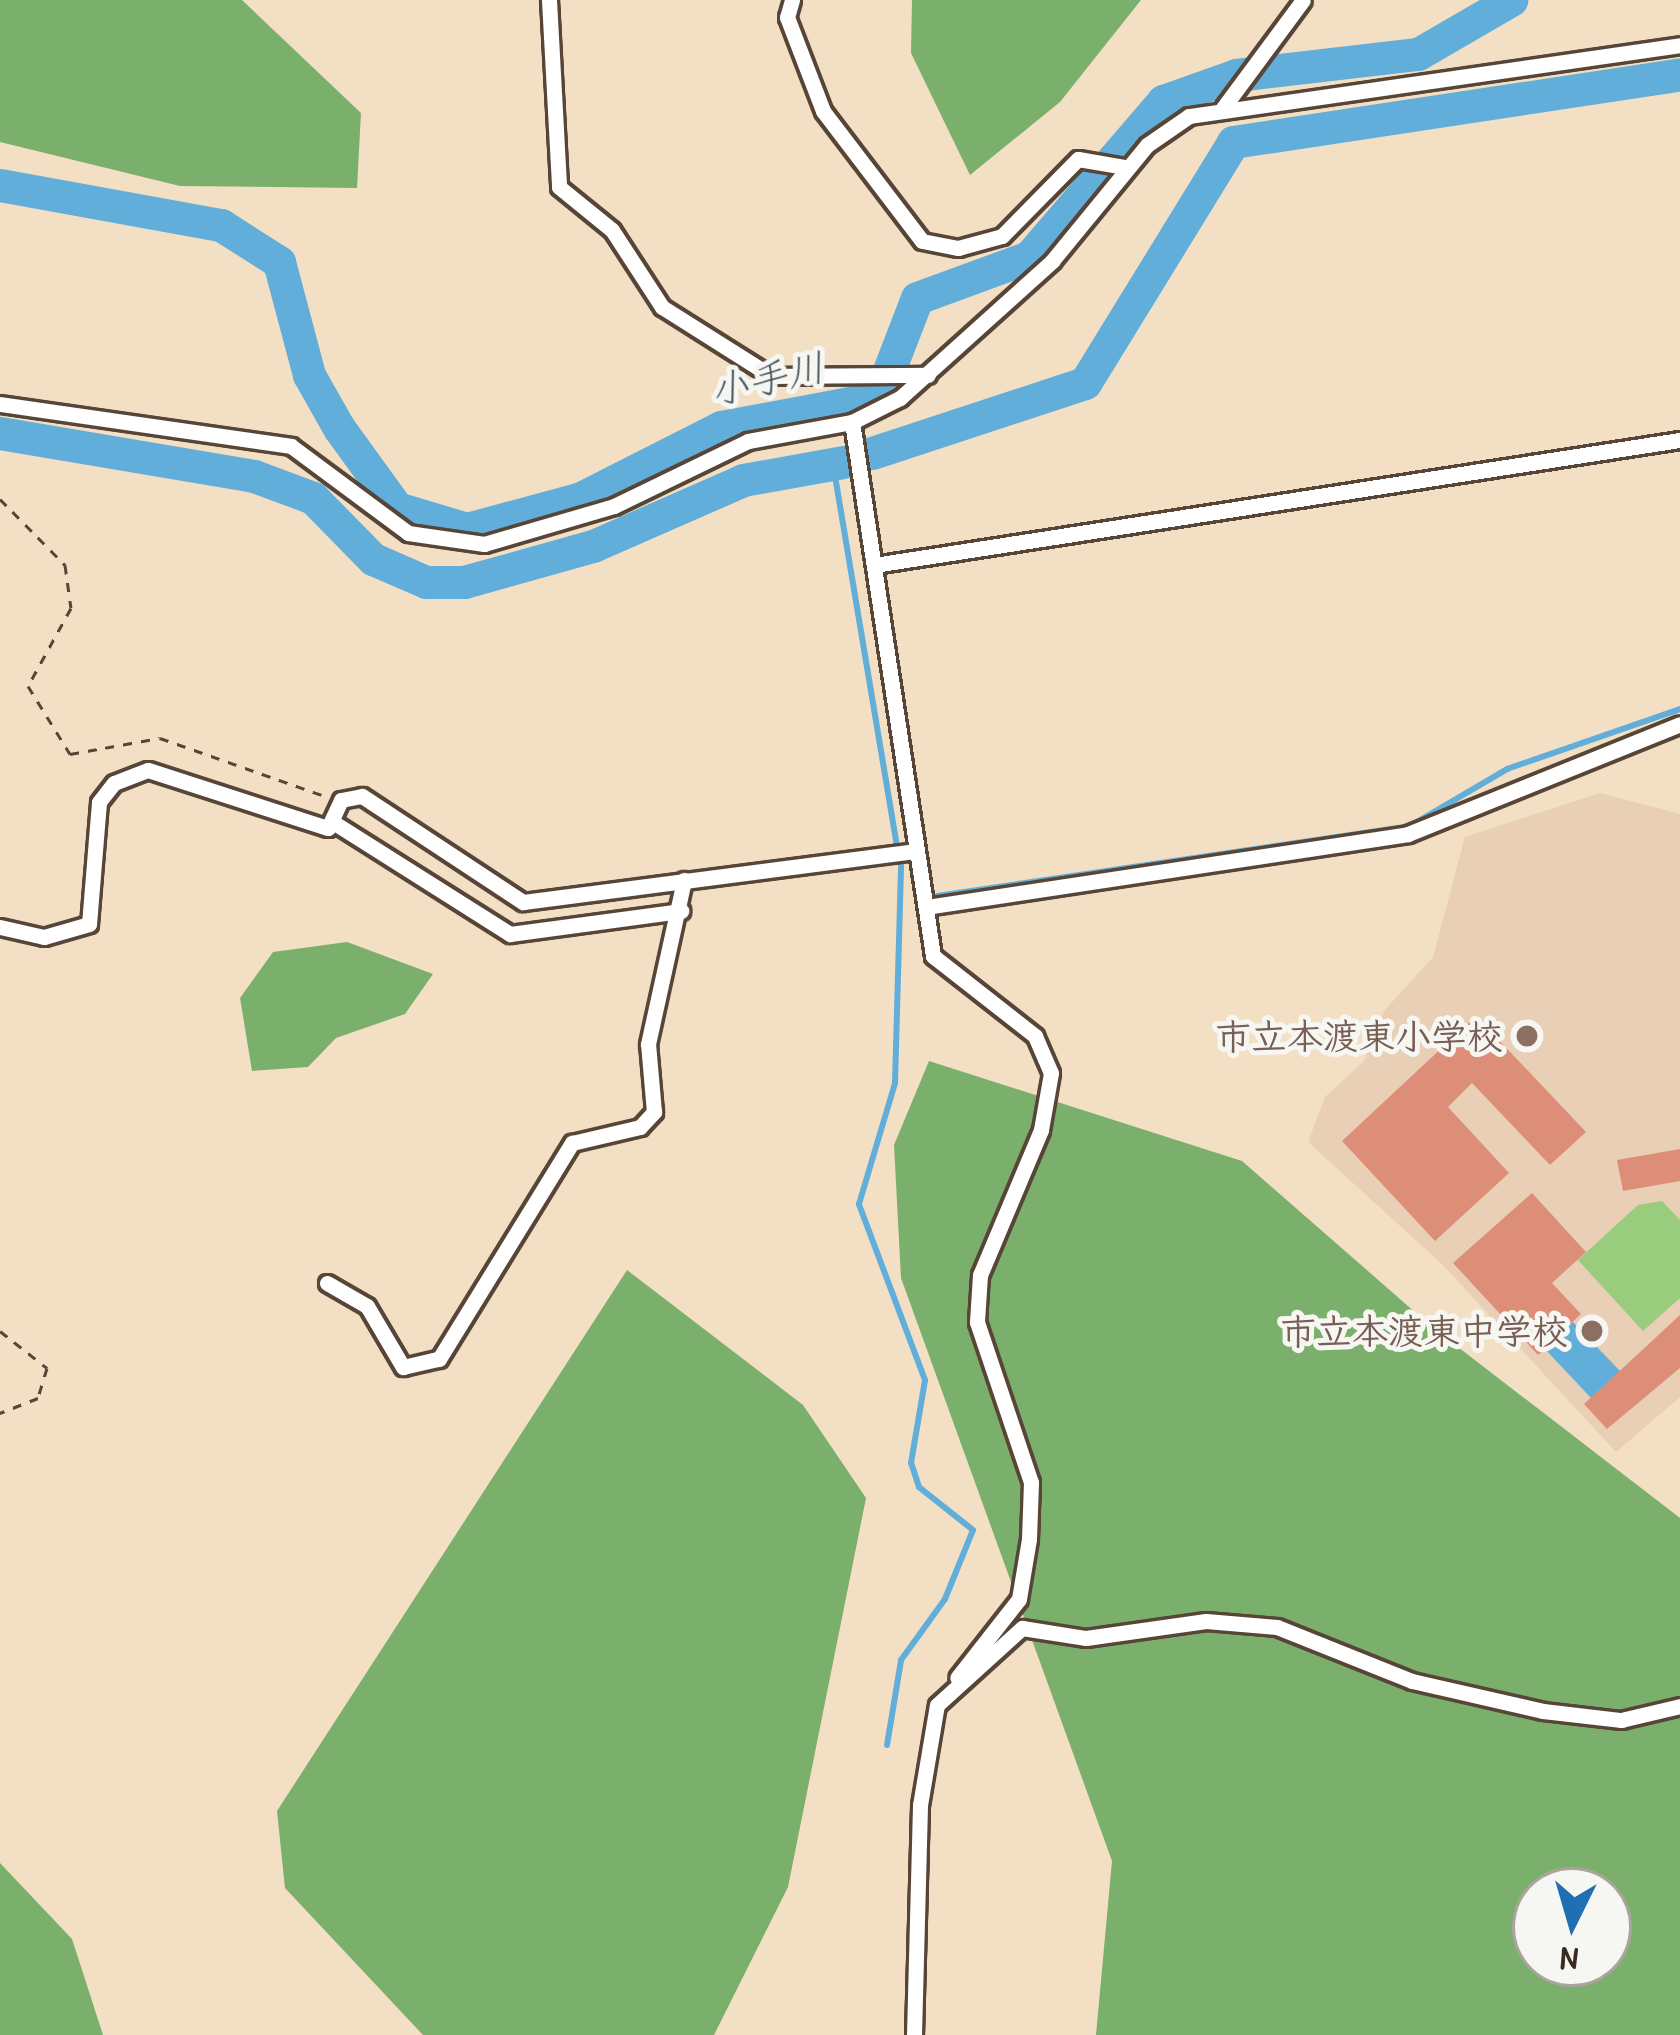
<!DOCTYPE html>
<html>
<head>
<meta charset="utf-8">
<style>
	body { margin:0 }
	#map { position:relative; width:1680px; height:2035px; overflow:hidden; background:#f3dfc3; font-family:"Patrick Hand","Klee One",sans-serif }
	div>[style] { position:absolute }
	.built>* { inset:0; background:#e8cfb5 }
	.green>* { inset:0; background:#99cc7c }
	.forest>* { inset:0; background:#7ab06c }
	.water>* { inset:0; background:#62aedb }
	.stream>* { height:6px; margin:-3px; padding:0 3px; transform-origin:3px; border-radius:3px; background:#62aedb }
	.river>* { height:33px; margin:-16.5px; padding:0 16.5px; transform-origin:16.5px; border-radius:16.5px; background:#62aedb }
	.building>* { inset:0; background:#dd8e79 }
	.path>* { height:3px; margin-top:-1.5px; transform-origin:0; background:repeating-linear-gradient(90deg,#574537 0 9px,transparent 0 18px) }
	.roads { filter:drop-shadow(3px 0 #574537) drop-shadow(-3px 0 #574537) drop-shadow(0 3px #574537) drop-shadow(0 -3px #574537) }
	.street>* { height:15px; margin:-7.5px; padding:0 7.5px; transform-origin:7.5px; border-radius:7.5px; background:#fff }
	.dots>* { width:33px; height:33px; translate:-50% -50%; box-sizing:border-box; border:6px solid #f6f6f2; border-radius:50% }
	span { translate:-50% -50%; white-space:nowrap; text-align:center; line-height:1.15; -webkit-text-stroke:10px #f6f6f2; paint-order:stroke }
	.education-label { font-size:36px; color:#785e54; font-weight:700 }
	.right { translate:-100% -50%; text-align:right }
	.water-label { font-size:39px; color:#495860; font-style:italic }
	.north { position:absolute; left:1512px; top:1867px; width:120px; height:120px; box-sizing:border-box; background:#f6f6f2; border:3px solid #aba49d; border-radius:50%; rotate:185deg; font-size:33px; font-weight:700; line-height:48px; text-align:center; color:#3b2a1e }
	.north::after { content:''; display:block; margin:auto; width:42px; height:54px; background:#1f6fb2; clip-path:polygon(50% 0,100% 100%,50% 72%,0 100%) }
</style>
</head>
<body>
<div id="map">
	<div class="built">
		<i style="clip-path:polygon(1600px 793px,1680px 814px,1680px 1397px,1616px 1452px,1443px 1265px,1308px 1142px,1325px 1097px,1364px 1061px,1384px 1011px,1433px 957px,1465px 837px)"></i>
	</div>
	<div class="green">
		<i style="clip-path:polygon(1662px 1201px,1680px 1220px,1680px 1298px,1643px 1331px,1578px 1260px,1638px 1205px)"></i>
	</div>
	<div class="forest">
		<i style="clip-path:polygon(0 0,242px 0,361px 113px,357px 188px,180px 186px,0 142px)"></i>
		<i style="clip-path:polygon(912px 0,1141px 0,1060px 102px,970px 175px,911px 53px)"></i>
		<i style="clip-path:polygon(347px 942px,433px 974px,405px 1014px,336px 1038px,308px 1067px,252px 1071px,240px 998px,273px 952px)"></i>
		<i style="clip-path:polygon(evenodd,929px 1061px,1242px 1161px,1432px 1327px,1680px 1518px,1680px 2035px,1096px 2035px,1112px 1861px,901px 1278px,894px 1145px,929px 1061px,1536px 1891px,1608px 1891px,1608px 1963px,1536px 1963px,1536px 1891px)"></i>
		<i style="clip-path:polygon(627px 1270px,803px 1405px,866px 1498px,788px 1887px,714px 2035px,423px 2035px,285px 1888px,277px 1811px)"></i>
		<i style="clip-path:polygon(0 1863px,72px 1939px,103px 2035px,0 2035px)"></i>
	</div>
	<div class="water">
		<i style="clip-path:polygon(1573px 1322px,1620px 1371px,1591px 1398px,1545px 1349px)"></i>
	</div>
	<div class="stream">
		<i style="left:833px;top:464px;width:386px;rotate:80.5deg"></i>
		<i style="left:937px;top:896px;width:478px;rotate:-8.4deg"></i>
		<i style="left:1410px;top:826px;width:113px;rotate:-30.4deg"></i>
		<i style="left:1507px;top:769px;width:183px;rotate:-19.1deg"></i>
		<i style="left:887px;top:1745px;width:86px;rotate:-80.6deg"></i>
		<i style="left:901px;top:1660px;width:75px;rotate:-54.2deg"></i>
		<i style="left:945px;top:1599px;width:74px;rotate:-67.9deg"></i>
		<i style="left:973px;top:1530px;width:69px;rotate:-141.5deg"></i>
		<i style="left:919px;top:1487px;width:25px;rotate:-108deg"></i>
		<i style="left:911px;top:1463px;width:84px;rotate:-80.4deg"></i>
		<i style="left:925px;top:1380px;width:188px;rotate:-110.6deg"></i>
		<i style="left:859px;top:1204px;width:126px;rotate:-73.4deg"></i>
		<i style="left:895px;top:1083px;width:218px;rotate:-88.4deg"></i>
	</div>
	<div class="river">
		<i style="left:0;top:185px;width:225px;rotate:10.3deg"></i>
		<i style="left:221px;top:225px;width:69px;rotate:32.5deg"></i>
		<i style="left:279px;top:262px;width:117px;rotate:75.1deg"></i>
		<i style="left:309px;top:375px;width:61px;rotate:60.5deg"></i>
		<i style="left:339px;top:428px;width:99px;rotate:54.1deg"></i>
		<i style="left:397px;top:508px;width:73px;rotate:16.7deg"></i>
		<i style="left:467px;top:529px;width:118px;rotate:-15.2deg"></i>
		<i style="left:581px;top:498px;width:157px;rotate:-26.9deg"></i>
		<i style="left:721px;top:427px;width:147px;rotate:-10.6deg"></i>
		<i style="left:865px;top:400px;width:23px;rotate:-38deg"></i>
		<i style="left:883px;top:386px;width:94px;rotate:-68.9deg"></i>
		<i style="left:917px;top:298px;width:119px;rotate:-20.1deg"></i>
		<i style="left:1029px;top:257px;width:206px;rotate:-49.3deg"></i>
		<i style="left:1163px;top:101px;width:77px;rotate:-19.6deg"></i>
		<i style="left:1236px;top:75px;width:183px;rotate:-6.6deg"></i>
		<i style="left:1418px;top:54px;width:108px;rotate:-30.1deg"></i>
		<i style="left:0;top:433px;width:258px;rotate:9.6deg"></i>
		<i style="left:254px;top:476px;width:63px;rotate:20.4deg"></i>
		<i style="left:313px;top:498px;width:86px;rotate:45.5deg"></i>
		<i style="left:373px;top:559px;width:58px;rotate:23.5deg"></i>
		<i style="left:426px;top:582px;width:38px"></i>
		<i style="left:464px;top:582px;width:134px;rotate:-15.6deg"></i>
		<i style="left:593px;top:546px;width:164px;rotate:-23.7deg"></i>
		<i style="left:743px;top:480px;width:102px;rotate:-10.2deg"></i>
		<i style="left:872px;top:453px;width:224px;rotate:-18.2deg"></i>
		<i style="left:1085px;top:383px;width:283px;rotate:-58.4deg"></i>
		<i style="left:1233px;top:142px;width:452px;rotate:-8.6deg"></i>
	</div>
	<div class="building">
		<i style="clip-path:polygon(1476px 1016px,1586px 1132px,1550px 1165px,1472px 1083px,1448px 1107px,1509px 1173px,1435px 1241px,1342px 1141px)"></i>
		<i style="clip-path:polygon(1680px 1149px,1680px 1181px,1623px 1191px,1617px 1160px)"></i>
		<i style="clip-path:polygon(1532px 1193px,1586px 1252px,1552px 1283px,1581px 1314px,1538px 1355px,1453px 1263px)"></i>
		<i style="clip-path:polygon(1680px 1315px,1680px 1368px,1607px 1429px,1584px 1404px)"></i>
	</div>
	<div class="path">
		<i style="left:0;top:499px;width:93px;rotate:45.4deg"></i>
		<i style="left:65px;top:565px;width:43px;rotate:82.1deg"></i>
		<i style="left:71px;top:608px;width:89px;rotate:118.9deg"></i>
		<i style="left:28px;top:686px;width:80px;rotate:58.3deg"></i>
		<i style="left:70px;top:754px;width:91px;rotate:-10.1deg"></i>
		<i style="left:160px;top:738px;width:172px;rotate:19.4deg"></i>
		<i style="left:0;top:1331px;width:60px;rotate:38.2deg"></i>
		<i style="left:47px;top:1368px;width:31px;rotate:107deg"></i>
		<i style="left:38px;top:1398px;width:41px;rotate:158.5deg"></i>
	</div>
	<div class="roads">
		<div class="street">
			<i style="left:549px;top:0;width:187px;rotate:86.9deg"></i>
			<i style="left:559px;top:187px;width:68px;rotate:39.1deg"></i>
			<i style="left:612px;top:230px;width:92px;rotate:57deg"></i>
			<i style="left:662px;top:307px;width:129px;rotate:32.3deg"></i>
			<i style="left:771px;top:376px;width:157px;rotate:-0.4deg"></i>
			<i style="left:792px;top:0;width:18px;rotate:106deg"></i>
			<i style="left:787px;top:17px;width:101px;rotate:69deg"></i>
			<i style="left:823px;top:111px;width:163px;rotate:52.7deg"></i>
			<i style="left:922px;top:241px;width:37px;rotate:11deg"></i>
			<i style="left:958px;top:248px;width:46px;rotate:-15.3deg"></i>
			<i style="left:1002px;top:236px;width:108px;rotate:-45.4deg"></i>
			<i style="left:1078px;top:159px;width:48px;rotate:9.7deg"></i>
			<i style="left:1223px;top:108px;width:134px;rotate:-53.5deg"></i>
			<i style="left:0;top:404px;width:294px;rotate:8.2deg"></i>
			<i style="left:291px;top:446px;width:146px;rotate:36.6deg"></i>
			<i style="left:408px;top:533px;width:77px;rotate:8.2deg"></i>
			<i style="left:484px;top:544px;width:135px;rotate:-16.3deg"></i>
			<i style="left:614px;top:506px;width:149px;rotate:-25.9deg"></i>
			<i style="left:748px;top:441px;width:106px;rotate:-10.4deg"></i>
			<i style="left:852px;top:422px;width:54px;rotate:-26.6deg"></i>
			<i style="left:900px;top:398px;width:205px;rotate:-42deg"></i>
			<i style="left:1052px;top:261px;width:150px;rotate:-50.7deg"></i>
			<i style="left:1147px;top:145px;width:51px;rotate:-34.6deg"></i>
			<i style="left:1189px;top:116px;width:496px;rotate:-8.2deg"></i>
			<i style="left:852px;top:422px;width:540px;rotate:81.37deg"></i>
			<i style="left:933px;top:956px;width:130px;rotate:38.1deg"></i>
			<i style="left:1035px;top:1036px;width:40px;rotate:66.6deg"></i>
			<i style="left:1051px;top:1073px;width:58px;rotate:100deg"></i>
			<i style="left:1041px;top:1130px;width:157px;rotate:112.8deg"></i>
			<i style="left:980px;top:1275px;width:47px;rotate:93.7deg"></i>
			<i style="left:977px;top:1322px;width:169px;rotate:71.4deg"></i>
			<i style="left:1031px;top:1482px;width:57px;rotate:92deg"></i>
			<i style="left:1029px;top:1539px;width:61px;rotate:99.5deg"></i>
			<i style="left:1019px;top:1599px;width:100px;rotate:128.1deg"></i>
			<i style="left:874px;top:565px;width:816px;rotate:-8.82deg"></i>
			<i style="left:336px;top:824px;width:206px;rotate:32.3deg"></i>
			<i style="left:510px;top:934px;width:173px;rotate:-7.7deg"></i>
			<i style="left:926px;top:907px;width:487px;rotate:-8.6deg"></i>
			<i style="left:1408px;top:834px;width:293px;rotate:-22deg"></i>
			<i style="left:0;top:927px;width:45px;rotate:12.8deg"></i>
			<i style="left:44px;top:937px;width:47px;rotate:-16.1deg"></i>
			<i style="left:89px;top:924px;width:122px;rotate:-85.3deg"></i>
			<i style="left:99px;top:802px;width:24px;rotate:-52deg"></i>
			<i style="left:114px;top:783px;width:36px;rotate:-21deg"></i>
			<i style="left:148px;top:770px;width:189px;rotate:17.9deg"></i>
			<i style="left:328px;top:828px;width:31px;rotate:-65deg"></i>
			<i style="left:341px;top:800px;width:21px;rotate:-11deg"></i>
			<i style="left:362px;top:796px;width:193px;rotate:33.4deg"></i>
			<i style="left:523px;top:902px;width:397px;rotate:-7.4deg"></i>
			<i style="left:327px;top:1283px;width:46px;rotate:29.9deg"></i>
			<i style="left:367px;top:1306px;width:71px;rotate:59.5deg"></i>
			<i style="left:403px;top:1367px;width:37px;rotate:-13deg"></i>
			<i style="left:439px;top:1359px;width:254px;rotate:-58.4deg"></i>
			<i style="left:572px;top:1143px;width:70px;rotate:-13.2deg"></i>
			<i style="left:640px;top:1127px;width:21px;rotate:-47deg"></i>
			<i style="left:654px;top:1112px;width:68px;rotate:-95deg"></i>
			<i style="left:648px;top:1044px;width:168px;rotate:-77.6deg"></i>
			<i style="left:914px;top:2035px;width:230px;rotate:-88.5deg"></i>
			<i style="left:920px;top:1805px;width:101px;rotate:-80.4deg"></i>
			<i style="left:937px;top:1705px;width:115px;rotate:-42.2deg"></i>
			<i style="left:1022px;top:1628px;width:65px;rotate:8.9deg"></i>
			<i style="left:1086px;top:1638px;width:121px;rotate:-8.1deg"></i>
			<i style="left:1206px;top:1621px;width:71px;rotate:4.8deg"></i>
			<i style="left:1277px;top:1627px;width:145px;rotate:21.8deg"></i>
			<i style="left:1412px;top:1681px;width:134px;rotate:12.9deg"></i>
			<i style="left:1543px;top:1711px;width:79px;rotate:6.6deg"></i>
			<i style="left:1621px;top:1720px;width:61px;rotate:-13.3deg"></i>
		</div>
	</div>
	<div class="dots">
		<i style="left:1527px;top:1036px;background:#8d6e63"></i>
		<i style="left:1592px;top:1331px;background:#8d6e63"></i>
	</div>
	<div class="education-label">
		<span class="right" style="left:1503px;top:1036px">市立本渡東小学校</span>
		<span class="right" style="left:1568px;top:1331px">市立本渡東中学校</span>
	</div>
	<div class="water-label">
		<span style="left:767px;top:379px;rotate:-13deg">小手川</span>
	</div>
	<div class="north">N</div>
</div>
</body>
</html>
